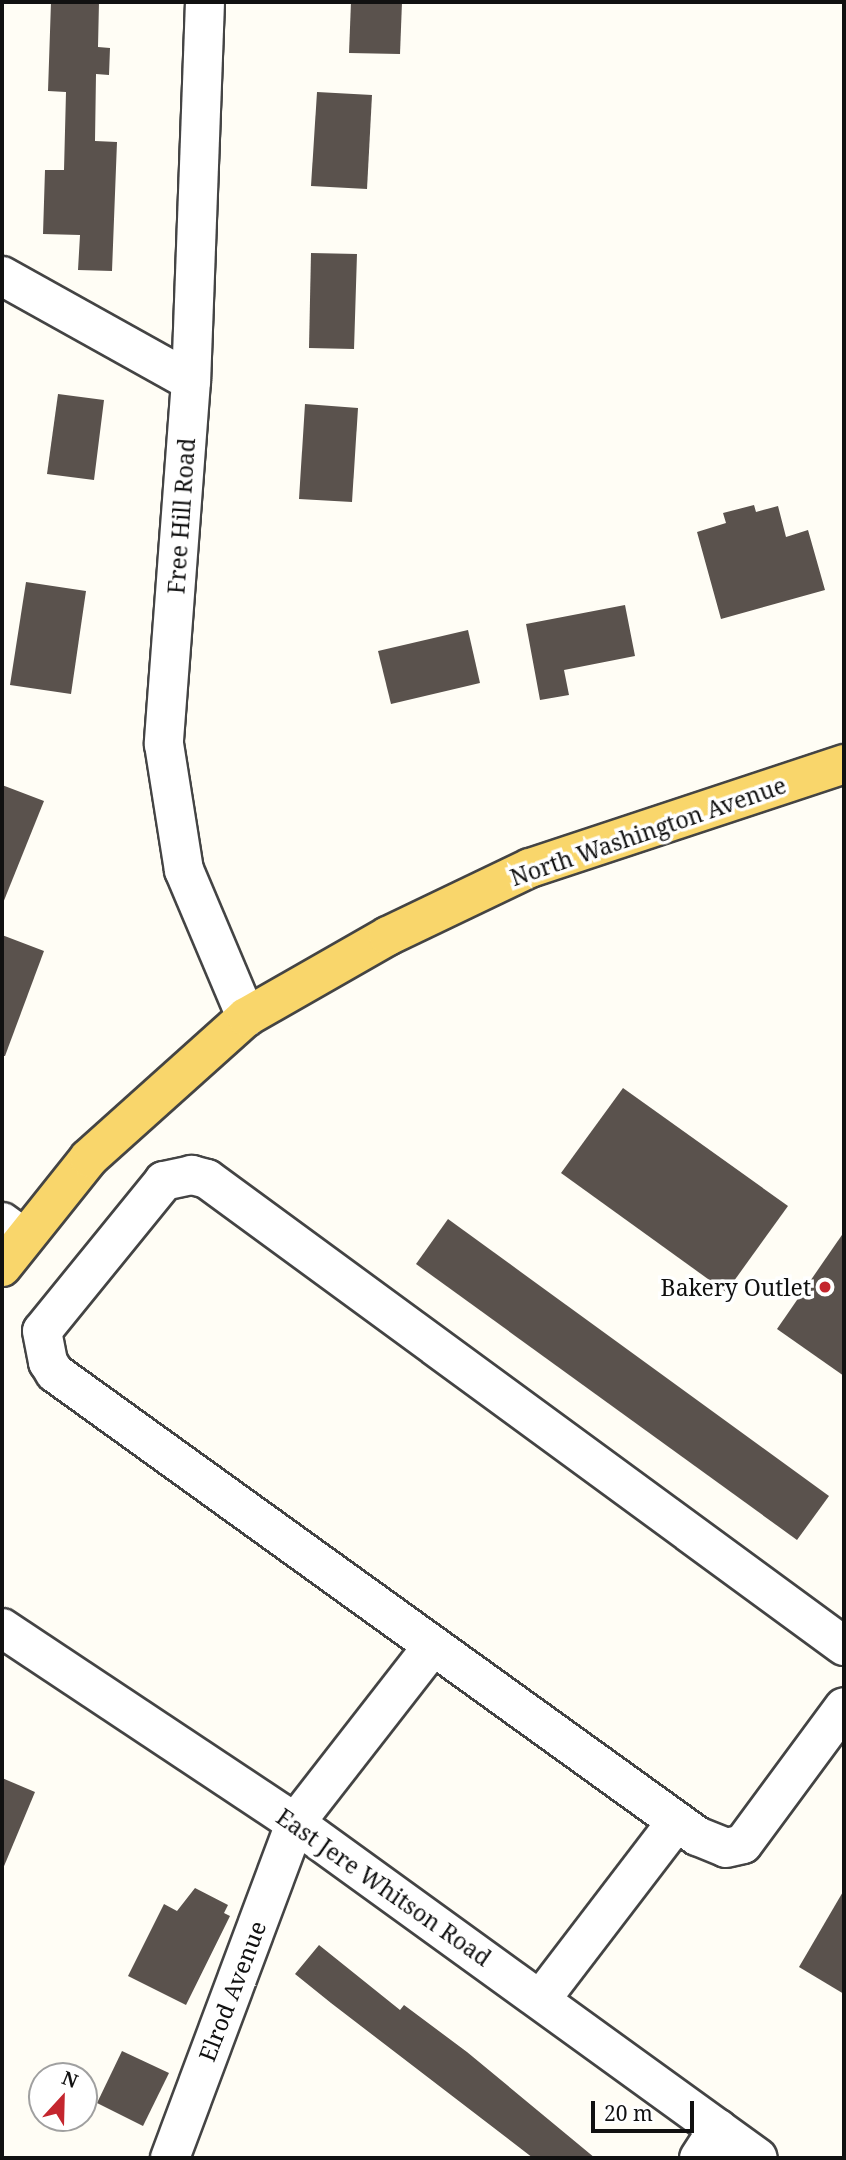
<!DOCTYPE html>
<html>
<head>
<meta charset="utf-8">
<style>
	body { margin:0 }
	#map { position:relative; width:846px; height:2160px; overflow:hidden; background:#fffdf5; font-family:"Noto Serif",serif }
	div>[style] { position:absolute }
	.building>* { inset:0; background:#5a524d }
	.roads { filter:drop-shadow(2px 0 #444) drop-shadow(-2px 0 #444) drop-shadow(0 2px #444) drop-shadow(0 -2px #444) }
	.minor>* { height:38px; margin:-19px; padding:0 19px; transform-origin:19px; border-radius:19px; background:#fff }
	.major>* { height:38px; margin:-19px; padding:0 19px; transform-origin:19px; border-radius:19px; background:#f9d66b }
	.dots>* { width:19px; height:19px; translate:-50% -50%; box-sizing:border-box; border:4px solid #fff; border-radius:50% }
	span { translate:-50% -50%; white-space:nowrap; text-align:center; line-height:1.15; -webkit-text-stroke:7px #fff; paint-order:stroke }
	.street-label { font-size:23px; color:#111 }
	.poi-label { font-size:23px; color:#111 }
	.right { translate:-100% -50%; text-align:right }
	.frame { position:absolute; inset:0; border:4px solid #111; pointer-events:none }
	.north { position:absolute; left:28px; top:2062px; width:70px; height:70px; box-sizing:border-box; background:#fff; border:2px solid #a0a0a0; border-radius:50%; rotate:22deg; font-size:19px; font-weight:700; line-height:28px; text-align:center; color:#111 }
	.north::after { content:''; display:block; margin:auto; width:24px; height:32px; background:#c4262e; clip-path:polygon(50% 0,100% 100%,50% 72%,0 100%) }
	.scale { position:absolute; left:591px; top:2101px; width:103px; height:32px; box-sizing:border-box; border:4px solid #111; border-top:0; padding-left:9px; font-size:21px; line-height:24px; white-space:nowrap; color:#111; -webkit-text-stroke:5px #fff; paint-order:stroke }
</style>
</head>
<body>
<div id="map">
	<div class="building">
		<i style="clip-path:polygon(51px 2px,99px 2px,98px 47px,110px 48px,109px 75px,96px 74px,95px 141px,117px 142px,112px 271px,78px 270px,80px 235px,43px 234px,45px 170px,64px 170px,66px 92px,48px 91px)"></i>
		<i style="clip-path:polygon(351px 2px,402px 2px,400px 54px,349px 53px)"></i>
		<i style="clip-path:polygon(317px 92px,372px 95px,367px 189px,311px 186px)"></i>
		<i style="clip-path:polygon(311px 253px,357px 254px,354px 349px,309px 348px)"></i>
		<i style="clip-path:polygon(58px 394px,104px 400px,94px 480px,47px 474px)"></i>
		<i style="clip-path:polygon(305px 404px,358px 408px,352px 502px,299px 499px)"></i>
		<i style="clip-path:polygon(754px 505px,756px 512px,778px 506px,786px 537px,808px 530px,825px 590px,721px 619px,697px 532px,726px 523px,723px 513px)"></i>
		<i style="clip-path:polygon(26px 582px,86px 591px,71px 694px,10px 685px)"></i>
		<i style="clip-path:polygon(625px 605px,635px 656px,564px 670px,569px 695px,540px 700px,526px 624px)"></i>
		<i style="clip-path:polygon(468px 630px,480px 683px,391px 704px,378px 651px)"></i>
		<i style="clip-path:polygon(2px 785px,44px 801px,3px 903px,2px 903px)"></i>
		<i style="clip-path:polygon(2px 935px,44px 951px,5px 1056px,2px 1056px)"></i>
		<i style="clip-path:polygon(623px 1088px,788px 1206px,726px 1292px,561px 1173px)"></i>
		<i style="clip-path:polygon(448px 1219px,829px 1496px,797px 1540px,416px 1264px)"></i>
		<i style="clip-path:polygon(844px 1232px,844px 1376px,777px 1329px)"></i>
		<i style="clip-path:polygon(2px 1778px,35px 1792px,2px 1871px)"></i>
		<i style="clip-path:polygon(195px 1888px,228px 1905px,224px 1913px,230px 1916px,186px 2005px,128px 1976px,164px 1904px,177px 1911px)"></i>
		<i style="clip-path:polygon(844px 1890px,844px 1994px,799px 1967px)"></i>
		<i style="clip-path:polygon(319px 1945px,400px 2010px,404px 2005px,467px 2052px,595px 2158px,533px 2158px,331px 2003px,295px 1974px)"></i>
		<i style="clip-path:polygon(122px 2051px,169px 2073px,143px 2126px,97px 2103px)"></i>
	</div>
	<div class="roads">
		<div class="minor">
			<i style="left:205px;top:2px;width:379px;rotate:92.1deg"></i>
			<i style="left:191px;top:381px;width:364px;rotate:94.3deg"></i>
			<i style="left:164px;top:744px;width:128px;rotate:81deg"></i>
			<i style="left:184px;top:870px;width:160px;rotate:67.1deg"></i>
			<i style="left:2px;top:276px;width:216px;rotate:29.1deg"></i>
			<i style="left:2px;top:1222px;width:27px;rotate:36deg"></i>
			<i style="left:2px;top:1628px;width:352px;rotate:33.6deg"></i>
			<i style="left:295px;top:1823px;width:571px;rotate:35.89deg"></i>
			<i style="left:844px;top:1646px;width:790px;rotate:-143.75deg"></i>
			<i style="left:207px;top:1179px;width:16px;rotate:-165deg"></i>
			<i style="left:192px;top:1175px;width:29px;rotate:168deg"></i>
			<i style="left:164px;top:1181px;width:193px;rotate:129.1deg"></i>
			<i style="left:42px;top:1331px;width:32px;rotate:79deg"></i>
			<i style="left:48px;top:1362px;width:13px;rotate:58deg"></i>
			<i style="left:55px;top:1373px;width:792px;rotate:35.8deg"></i>
			<i style="left:697px;top:1836px;width:31px;rotate:22deg"></i>
			<i style="left:726px;top:1848px;width:17px;rotate:-13deg"></i>
			<i style="left:743px;top:1844px;width:170px;rotate:-53.6deg"></i>
			<i style="left:541px;top:1999px;width:220px;rotate:-52.6deg"></i>
			<i style="left:170px;top:2158px;width:358px;rotate:-69.5deg"></i>
			<i style="left:295px;top:1823px;width:223px;rotate:-52.1deg"></i>
			<i style="left:699px;top:2158px;width:35px;rotate:-57deg"></i>
		</div>
		<div class="major">
			<i style="left:2px;top:1267px;width:139px;rotate:-51.4deg"></i>
			<i style="left:89px;top:1158px;width:211px;rotate:-41.9deg"></i>
			<i style="left:246px;top:1017px;width:163px;rotate:-29.7deg"></i>
			<i style="left:388px;top:936px;width:157px;rotate:-25.6deg"></i>
			<i style="left:530px;top:868px;width:331px;rotate:-18.3deg"></i>
		</div>
	</div>
	<div class="dots">
		<i style="left:825px;top:1287px;background:#c4262e"></i>
	</div>
	<div class="street-label">
		<span style="left:181px;top:516px;rotate:-86deg">Free Hill Road</span>
		<span style="left:648px;top:831px;rotate:-19deg">North Washington Avenue</span>
		<span style="left:384px;top:1887px;rotate:35deg">East Jere Whitson Road</span>
		<span style="left:232px;top:1991px;rotate:-69deg">Elrod Avenue</span>
	</div>
	<div class="poi-label">
		<span class="right" style="left:811px;top:1287px">Bakery Outlet</span>
	</div>
	<div class="frame"></div>
	<div class="north">N</div>
	<div class="scale">20 m</div>
</div>
</body>
</html>
